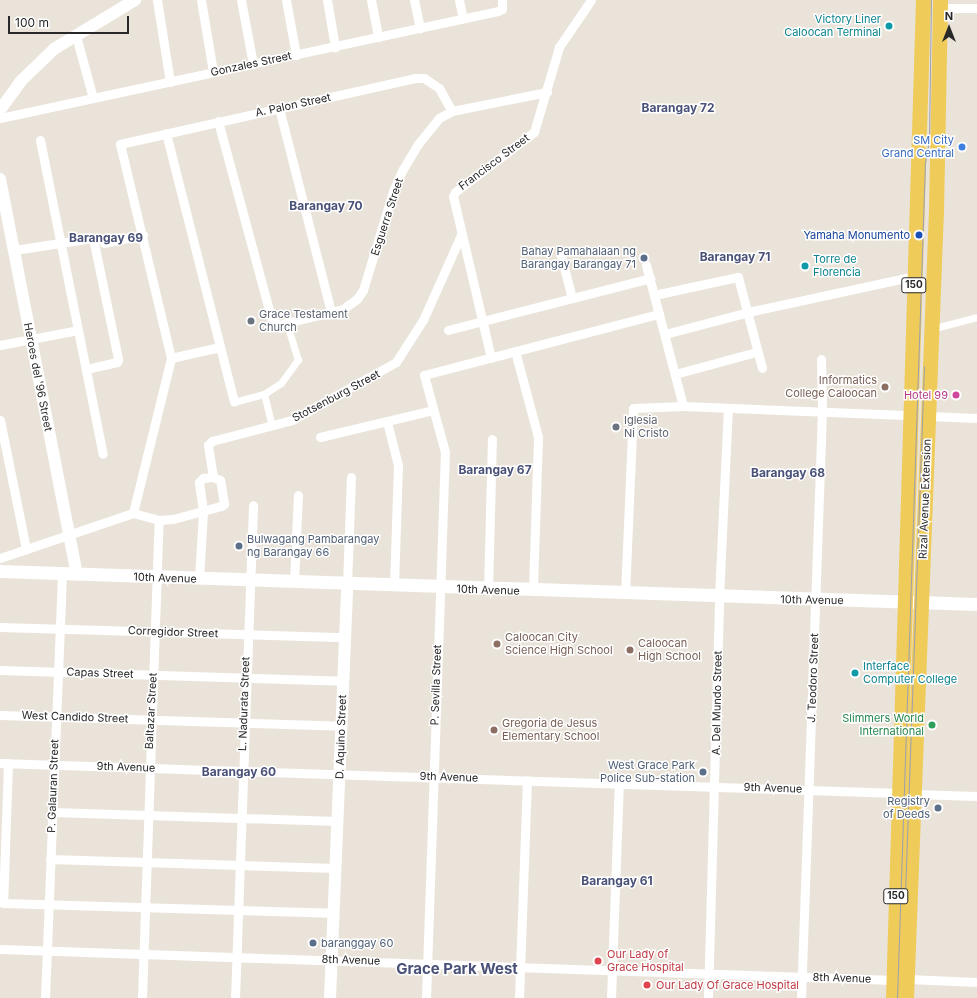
<!DOCTYPE html>
<html>
<head>
<meta charset="utf-8">
<style>
	body { margin:0 }
	#map { position:relative; width:977px; height:998px; overflow:hidden; background:#eae3d9; font-family:Inter,sans-serif }
	div>[style] { position:absolute }
	.pedestrian>* { height:7px; margin:-3.5px; padding:0 3.5px; transform-origin:3.5px; border-radius:3.5px; background:#fff }
	.minor>* { height:9px; margin:-4.5px; padding:0 4.5px; transform-origin:4.5px; border-radius:4.5px; background:#fff }
	.tertiary>* { height:12px; margin:-6px; padding:0 6px; transform-origin:6px; border-radius:6px; background:#fff }
	.secondary>* { height:13px; margin:-6.5px; padding:0 6.5px; transform-origin:6.5px; border-radius:6.5px; background:#fff }
	.primary>* { height:15px; margin:-7.5px; padding:0 7.5px; transform-origin:7.5px; border-radius:7.5px; background:#efcb59 }
	.tram>* { height:1px; margin:-0.5px; padding:0 0.5px; transform-origin:0.5px; border-radius:0.5px; background:#9c9fb2 }
	.dots>* { width:11px; height:11px; translate:-50% -50%; box-sizing:border-box; border:2px solid #fff; border-radius:50% }
	span { translate:-50% -50%; white-space:nowrap; text-align:center; line-height:1.15; -webkit-text-stroke:3px #fff; paint-order:stroke }
	.shield-label span { padding:1px 3px; background:#fff; border:1px solid; border-radius:3px; -webkit-text-stroke-width:0 }
	.shield-label { font-size:10px; color:#282828; font-weight:700 }
	.culture-label { font-size:11px; color:#0d838f }
	.right { translate:-100% -50%; text-align:right }
	.left { translate:0 -50%; text-align:left }
	.street-label { font-size:11px; color:#282828 }
	.shop-label { font-size:11px; color:#366cbe }
	.transit-label { font-size:11px; color:#164399 }
	.service-label { font-size:11px; color:#4e5e75 }
	.worship-label { font-size:11px; color:#5b616d }
	.education-label { font-size:11px; color:#785e54 }
	.hotel-label { font-size:11px; color:#b23c85 }
	.leisure-label { font-size:11px; color:#27864d }
	.health-label { font-size:11px; color:#be3a42 }
	.neighbourhood-label { font-size:12px; color:#495178; font-weight:700 }
	.district-label { font-size:15px; color:#495178; font-weight:700 }
	.north { position:absolute; left:929px; top:8px; width:40px; height:40px; -webkit-text-stroke:3px #fff; paint-order:stroke; rotate:0deg; font-size:11px; font-weight:700; line-height:16px; text-align:center; color:#282828 }
	.north::after { content:''; display:block; margin:auto; width:14px; height:18px; background:#282828; clip-path:polygon(50% 0,100% 100%,50% 72%,0 100%) }
	.scale { position:absolute; left:8px; top:16px; width:121px; height:18px; box-sizing:border-box; border:2px solid #282828; border-top:0; padding-left:5px; font-size:12px; line-height:14px; white-space:nowrap; color:#282828; -webkit-text-stroke:3px #fff; paint-order:stroke }
</style>
</head>
<body>
<div id="map">
	<div class="pedestrian">
		<i style="left:931px;top:329px;width:48px;rotate:-14.6deg"></i>
		<i style="left:264px;top:394px;width:32px;rotate:76deg"></i>
		<i style="left:234px;top:402px;width:31px;rotate:-15deg"></i>
		<i style="left:264px;top:394px;width:20px;rotate:-33deg"></i>
		<i style="left:281px;top:383px;width:29px;rotate:-54deg"></i>
		<i style="left:298px;top:360px;width:38px;rotate:-107deg"></i>
	</div>
	<div class="minor">
		<i style="left:157px;top:0;width:83px;rotate:81deg"></i>
		<i style="left:201px;top:0;width:73px;rotate:80.5deg"></i>
		<i style="left:241px;top:0;width:65px;rotate:79.4deg"></i>
		<i style="left:286px;top:0;width:56px;rotate:79.7deg"></i>
		<i style="left:327px;top:0;width:48px;rotate:80.3deg"></i>
		<i style="left:371px;top:0;width:38px;rotate:79deg"></i>
		<i style="left:414px;top:0;width:29px;rotate:78deg"></i>
		<i style="left:459px;top:0;width:19px;rotate:78deg"></i>
		<i style="left:940px;top:8px;width:37px"></i>
		<i style="left:76px;top:36px;width:64px;rotate:74.7deg"></i>
		<i style="left:279px;top:108px;width:211px;rotate:75.7deg"></i>
		<i style="left:0;top:118px;width:509px;rotate:-12.13deg"></i>
		<i style="left:498px;top:11px;width:4px;rotate:-27deg"></i>
		<i style="left:502px;top:9px;width:9px;rotate:-90deg"></i>
		<i style="left:218px;top:121px;width:204px;rotate:74.9deg"></i>
		<i style="left:271px;top:318px;width:10px;rotate:45deg"></i>
		<i style="left:278px;top:325px;width:67px;rotate:-13.8deg"></i>
		<i style="left:343px;top:309px;width:17px;rotate:-36deg"></i>
		<i style="left:357px;top:299px;width:11px;rotate:-56deg"></i>
		<i style="left:363px;top:290px;width:103px;rotate:-73.1deg"></i>
		<i style="left:393px;top:191px;width:24px;rotate:-66deg"></i>
		<i style="left:403px;top:169px;width:29px;rotate:-59deg"></i>
		<i style="left:418px;top:144px;width:33px;rotate:-51deg"></i>
		<i style="left:439px;top:118px;width:15px;rotate:-28deg"></i>
		<i style="left:452px;top:111px;width:97px;rotate:-11.3deg"></i>
		<i style="left:166px;top:133px;width:277px;rotate:75.8deg"></i>
		<i style="left:40px;top:140px;width:320px;rotate:78.7deg"></i>
		<i style="left:104px;top:243px;width:40px;rotate:-12deg"></i>
		<i style="left:14px;top:250px;width:80px;rotate:-8.6deg"></i>
		<i style="left:93px;top:238px;width:124px;rotate:78.3deg"></i>
		<i style="left:118px;top:359px;width:3px;rotate:108deg"></i>
		<i style="left:117px;top:362px;width:32px;rotate:167deg"></i>
		<i style="left:561px;top:256px;width:43px;rotate:75.3deg"></i>
		<i style="left:646px;top:265px;width:146px;rotate:75.3deg"></i>
		<i style="left:654px;top:295px;width:86px;rotate:-12.1deg"></i>
		<i style="left:738px;top:277px;width:94px;rotate:75.2deg"></i>
		<i style="left:448px;top:330px;width:209px;rotate:-14.4deg"></i>
		<i style="left:665px;top:334px;width:86px;rotate:-14.8deg"></i>
		<i style="left:748px;top:312px;width:171px;rotate:-12.2deg"></i>
		<i style="left:0;top:345px;width:79px;rotate:-10.9deg"></i>
		<i style="left:515px;top:351px;width:89px;rotate:75deg"></i>
		<i style="left:538px;top:437px;width:154px;rotate:91.9deg"></i>
		<i style="left:171px;top:358px;width:50px;rotate:-12.7deg"></i>
		<i style="left:491px;top:358px;width:166px;rotate:-103.2deg"></i>
		<i style="left:453px;top:196px;width:4px;rotate:-63deg"></i>
		<i style="left:455px;top:192px;width:99px;rotate:-37.2deg"></i>
		<i style="left:534px;top:132px;width:89px;rotate:-73.6deg"></i>
		<i style="left:559px;top:47px;width:57px;rotate:-55.8deg"></i>
		<i style="left:675px;top:374px;width:84px;rotate:-15.2deg"></i>
		<i style="left:928px;top:416px;width:49px;rotate:2.3deg"></i>
		<i style="left:0;top:420px;width:132px;rotate:78.6deg"></i>
		<i style="left:387px;top:422px;width:44px;rotate:75.7deg"></i>
		<i style="left:398px;top:465px;width:121px;rotate:91.9deg"></i>
		<i style="left:320px;top:437px;width:116px;rotate:-13.4deg"></i>
		<i style="left:213px;top:477px;width:32px;rotate:-99deg"></i>
		<i style="left:208px;top:445px;width:6px;rotate:-45deg"></i>
		<i style="left:212px;top:441px;width:83px;rotate:-14.7deg"></i>
		<i style="left:292px;top:420px;width:119px;rotate:-29.1deg"></i>
		<i style="left:396px;top:362px;width:50px;rotate:-57.3deg"></i>
		<i style="left:423px;top:320px;width:93px;rotate:-65.9deg"></i>
		<i style="left:133px;top:513px;width:160px;rotate:-76.2deg"></i>
		<i style="left:171px;top:358px;width:220px;rotate:-103.4deg"></i>
		<i style="left:120px;top:144px;width:302px;rotate:-12.6deg"></i>
		<i style="left:415px;top:78px;width:9px"></i>
		<i style="left:424px;top:78px;width:18px;rotate:34deg"></i>
		<i style="left:439px;top:88px;width:26px;rotate:61deg"></i>
		<i style="left:0;top:558px;width:140px;rotate:-18.7deg"></i>
		<i style="left:133px;top:513px;width:27px;rotate:15deg"></i>
		<i style="left:159px;top:520px;width:14px;rotate:-4deg"></i>
		<i style="left:173px;top:519px;width:50px;rotate:-15.2deg"></i>
		<i style="left:221px;top:506px;width:4px;rotate:-34deg"></i>
		<i style="left:224px;top:504px;width:24px;rotate:-99deg"></i>
		<i style="left:220px;top:480px;width:8px;rotate:-157deg"></i>
		<i style="left:199px;top:579px;width:68px;rotate:-86.6deg"></i>
		<i style="left:203px;top:511px;width:29px;rotate:-98deg"></i>
		<i style="left:199px;top:482px;width:6px;rotate:-45deg"></i>
		<i style="left:203px;top:478px;width:10px;rotate:-6deg"></i>
		<i style="left:294px;top:582px;width:87px;rotate:-87.4deg"></i>
		<i style="left:347px;top:585px;width:108px;rotate:-87.9deg"></i>
		<i style="left:488px;top:590px;width:151px;rotate:-88.5deg"></i>
		<i style="left:625px;top:594px;width:186px;rotate:-87.5deg"></i>
		<i style="left:633px;top:408px;width:50px;rotate:-2.3deg"></i>
		<i style="left:683px;top:406px;width:228px;rotate:2.3deg"></i>
		<i style="left:0;top:627px;width:345px;rotate:1.7deg"></i>
		<i style="left:0;top:670px;width:343px;rotate:1.8deg"></i>
		<i style="left:0;top:715px;width:341px;rotate:1.8deg"></i>
		<i style="left:0;top:763px;width:900px;rotate:1.91deg"></i>
		<i style="left:8px;top:763px;width:140px;rotate:92deg"></i>
		<i style="left:3px;top:903px;width:330px;rotate:1.7deg"></i>
		<i style="left:913px;top:794px;width:64px;rotate:1.8deg"></i>
		<i style="left:52px;top:812px;width:285px;rotate:1.8deg"></i>
		<i style="left:50px;top:859px;width:285px;rotate:1.8deg"></i>
		<i style="left:0;top:949px;width:894px;rotate:1.99deg"></i>
		<i style="left:907px;top:979px;width:70px;rotate:2.5deg"></i>
		<i style="left:45px;top:998px;width:424px;rotate:-87.7deg"></i>
		<i style="left:142px;top:998px;width:478px;rotate:-88deg"></i>
		<i style="left:235px;top:998px;width:493px;rotate:-87.9deg"></i>
		<i style="left:426px;top:998px;width:546px;rotate:-88.01deg"></i>
		<i style="left:445px;top:452px;width:80px;rotate:-105.3deg"></i>
		<i style="left:424px;top:375px;width:243px;rotate:-14.6deg"></i>
		<i style="left:519px;top:998px;width:218px;rotate:-87.9deg"></i>
		<i style="left:611px;top:998px;width:215px;rotate:-87.9deg"></i>
		<i style="left:708px;top:998px;width:401px;rotate:-88.4deg"></i>
		<i style="left:719px;top:597px;width:189px;rotate:-87.3deg"></i>
		<i style="left:801px;top:998px;width:588px;rotate:-87.95deg"></i>
		<i style="left:822px;top:410px;width:51px;rotate:-91.1deg"></i>
	</div>
	<div class="tertiary">
		<i style="left:0;top:110px;width:36px;rotate:-54deg"></i>
		<i style="left:21px;top:81px;width:46px;rotate:-44.1deg"></i>
		<i style="left:54px;top:49px;width:95px;rotate:-31.2deg"></i>
		<i style="left:0;top:179px;width:403px;rotate:79deg"></i>
		<i style="left:330px;top:998px;width:413px;rotate:-87.6deg"></i>
	</div>
	<div class="secondary">
		<i style="left:0;top:571px;width:978px;rotate:1.93deg"></i>
	</div>
	<div class="primary">
		<i style="left:893px;top:998px;width:998px;rotate:-88.28deg"></i>
		<i style="left:906px;top:998px;width:789px;rotate:-87.82deg"></i>
		<i style="left:936px;top:210px;width:210px;rotate:-88.9deg"></i>
	</div>
	<div class="tram">
		<i style="left:905px;top:894px;width:528px;rotate:-87.94deg"></i>
		<i style="left:897px;top:998px;width:835px;rotate:-88.08deg"></i>
		<i style="left:925px;top:163px;width:23px;rotate:-80deg"></i>
		<i style="left:929px;top:140px;width:140px;rotate:-89.2deg"></i>
	</div>
	<div class="dots">
		<i style="left:889px;top:26px;background:#0f9aa8"></i>
		<i style="left:962px;top:147px;background:#3f7fe0"></i>
		<i style="left:919px;top:235px;background:#1a4fb4"></i>
		<i style="left:644px;top:258px;background:#5c6f8a"></i>
		<i style="left:805px;top:266px;background:#0f9aa8"></i>
		<i style="left:251px;top:321px;background:#6b7280"></i>
		<i style="left:885px;top:387px;background:#8d6e63"></i>
		<i style="left:956px;top:395px;background:#d1479c"></i>
		<i style="left:616px;top:427px;background:#6b7280"></i>
		<i style="left:239px;top:546px;background:#5c6f8a"></i>
		<i style="left:497px;top:644px;background:#8d6e63"></i>
		<i style="left:630px;top:650px;background:#8d6e63"></i>
		<i style="left:855px;top:673px;background:#0f9aa8"></i>
		<i style="left:932px;top:725px;background:#2e9e5b"></i>
		<i style="left:494px;top:730px;background:#8d6e63"></i>
		<i style="left:703px;top:772px;background:#5c6f8a"></i>
		<i style="left:938px;top:808px;background:#5c6f8a"></i>
		<i style="left:313px;top:943px;background:#5c6f8a"></i>
		<i style="left:598px;top:961px;background:#e0444e"></i>
		<i style="left:647px;top:985px;background:#e0444e"></i>
	</div>
	<div class="shield-label">
		<span style="left:914px;top:285px">150</span>
		<span style="left:896px;top:896px">150</span>
	</div>
	<div class="culture-label">
		<span class="right" style="left:881px;top:26px">Victory Liner<br>Caloocan Terminal</span>
		<span class="left" style="left:813px;top:266px">Torre de<br>Florencia</span>
		<span class="left" style="left:863px;top:673px">Interface<br>Computer College</span>
	</div>
	<div class="street-label">
		<span style="left:251px;top:64px;rotate:-12deg">Gonzales Street</span>
		<span style="left:293px;top:105px;rotate:-12deg">A. Palon Street</span>
		<span style="left:494px;top:162px;rotate:-37deg">Francisco Street</span>
		<span style="left:387px;top:217px;rotate:-72deg">Esguerra Street</span>
		<span style="left:38px;top:377px;rotate:79deg">Heroes del '96 Street</span>
		<span style="left:336px;top:396px;rotate:-28deg">Stotsenburg Street</span>
		<span style="left:925px;top:499px;rotate:-88deg">Rizal Avenue Extension</span>
		<span style="left:165px;top:578px;rotate:2deg">10th Avenue</span>
		<span style="left:488px;top:590px;rotate:2deg">10th Avenue</span>
		<span style="left:812px;top:600px;rotate:1deg">10th Avenue</span>
		<span style="left:173px;top:632px;rotate:2deg">Corregidor Street</span>
		<span style="left:100px;top:673px;rotate:2deg">Capas Street</span>
		<span style="left:813px;top:678px;rotate:-88deg">J. Teodoro Street</span>
		<span style="left:436px;top:685px;rotate:-88deg">P. Sevilla Street</span>
		<span style="left:717px;top:703px;rotate:-89deg">A. Del Mundo Street</span>
		<span style="left:244px;top:704px;rotate:-88deg">L. Nadurata Street</span>
		<span style="left:151px;top:711px;rotate:-87deg">Baltazar Street</span>
		<span style="left:75px;top:717px;rotate:2deg">West Candido Street</span>
		<span style="left:341px;top:737px;rotate:-88deg">D. Aquino Street</span>
		<span style="left:126px;top:767px;rotate:2deg">9th Avenue</span>
		<span style="left:449px;top:777px;rotate:2deg">9th Avenue</span>
		<span style="left:53px;top:786px;rotate:-88deg">P. Galauran Street</span>
		<span style="left:773px;top:788px;rotate:2deg">9th Avenue</span>
		<span style="left:351px;top:960px;rotate:2deg">8th Avenue</span>
		<span style="left:842px;top:978px;rotate:2deg">8th Avenue</span>
	</div>
	<div class="shop-label">
		<span class="right" style="left:954px;top:147px">SM City<br>Grand Central</span>
	</div>
	<div class="transit-label">
		<span class="right" style="left:910px;top:235px">Yamaha Monumento</span>
	</div>
	<div class="service-label">
		<span class="right" style="left:636px;top:258px">Bahay Pamahalaan ng<br>Barangay Barangay 71</span>
		<span class="left" style="left:247px;top:546px">Bulwagang Pambarangay<br>ng Barangay 66</span>
		<span class="right" style="left:695px;top:772px">West Grace Park<br>Police Sub-station</span>
		<span class="right" style="left:930px;top:808px">Registry<br>of Deeds</span>
		<span class="left" style="left:321px;top:943px">baranggay 60</span>
	</div>
	<div class="worship-label">
		<span class="left" style="left:259px;top:321px">Grace Testament<br>Church</span>
		<span class="left" style="left:624px;top:427px">Iglesia<br>Ni Cristo</span>
	</div>
	<div class="education-label">
		<span class="right" style="left:877px;top:387px">Informatics<br>College Caloocan</span>
		<span class="left" style="left:505px;top:644px">Caloocan City<br>Science High School</span>
		<span class="left" style="left:638px;top:650px">Caloocan<br>High School</span>
		<span class="left" style="left:502px;top:730px">Gregoria de Jesus<br>Elementary School</span>
	</div>
	<div class="hotel-label">
		<span class="right" style="left:948px;top:395px">Hotel 99</span>
	</div>
	<div class="leisure-label">
		<span class="right" style="left:924px;top:725px">Slimmers World<br>International</span>
	</div>
	<div class="health-label">
		<span class="left" style="left:607px;top:961px">Our Lady of<br>Grace Hospital</span>
		<span class="left" style="left:656px;top:985px">Our Lady Of Grace Hospital</span>
	</div>
	<div class="neighbourhood-label">
		<span style="left:678px;top:108px">Barangay 72</span>
		<span style="left:326px;top:206px">Barangay 70</span>
		<span style="left:106px;top:238px">Barangay 69</span>
		<span style="left:735px;top:257px">Barangay 71</span>
		<span style="left:495px;top:470px">Barangay 67</span>
		<span style="left:788px;top:473px">Barangay 68</span>
		<span style="left:239px;top:772px">Barangay 60</span>
		<span style="left:617px;top:881px">Barangay 61</span>
	</div>
	<div class="district-label">
		<span style="left:457px;top:969px">Grace Park West</span>
	</div>
	<div class="north">N</div>
	<div class="scale">100 m</div>
</div>
</body>
</html>
